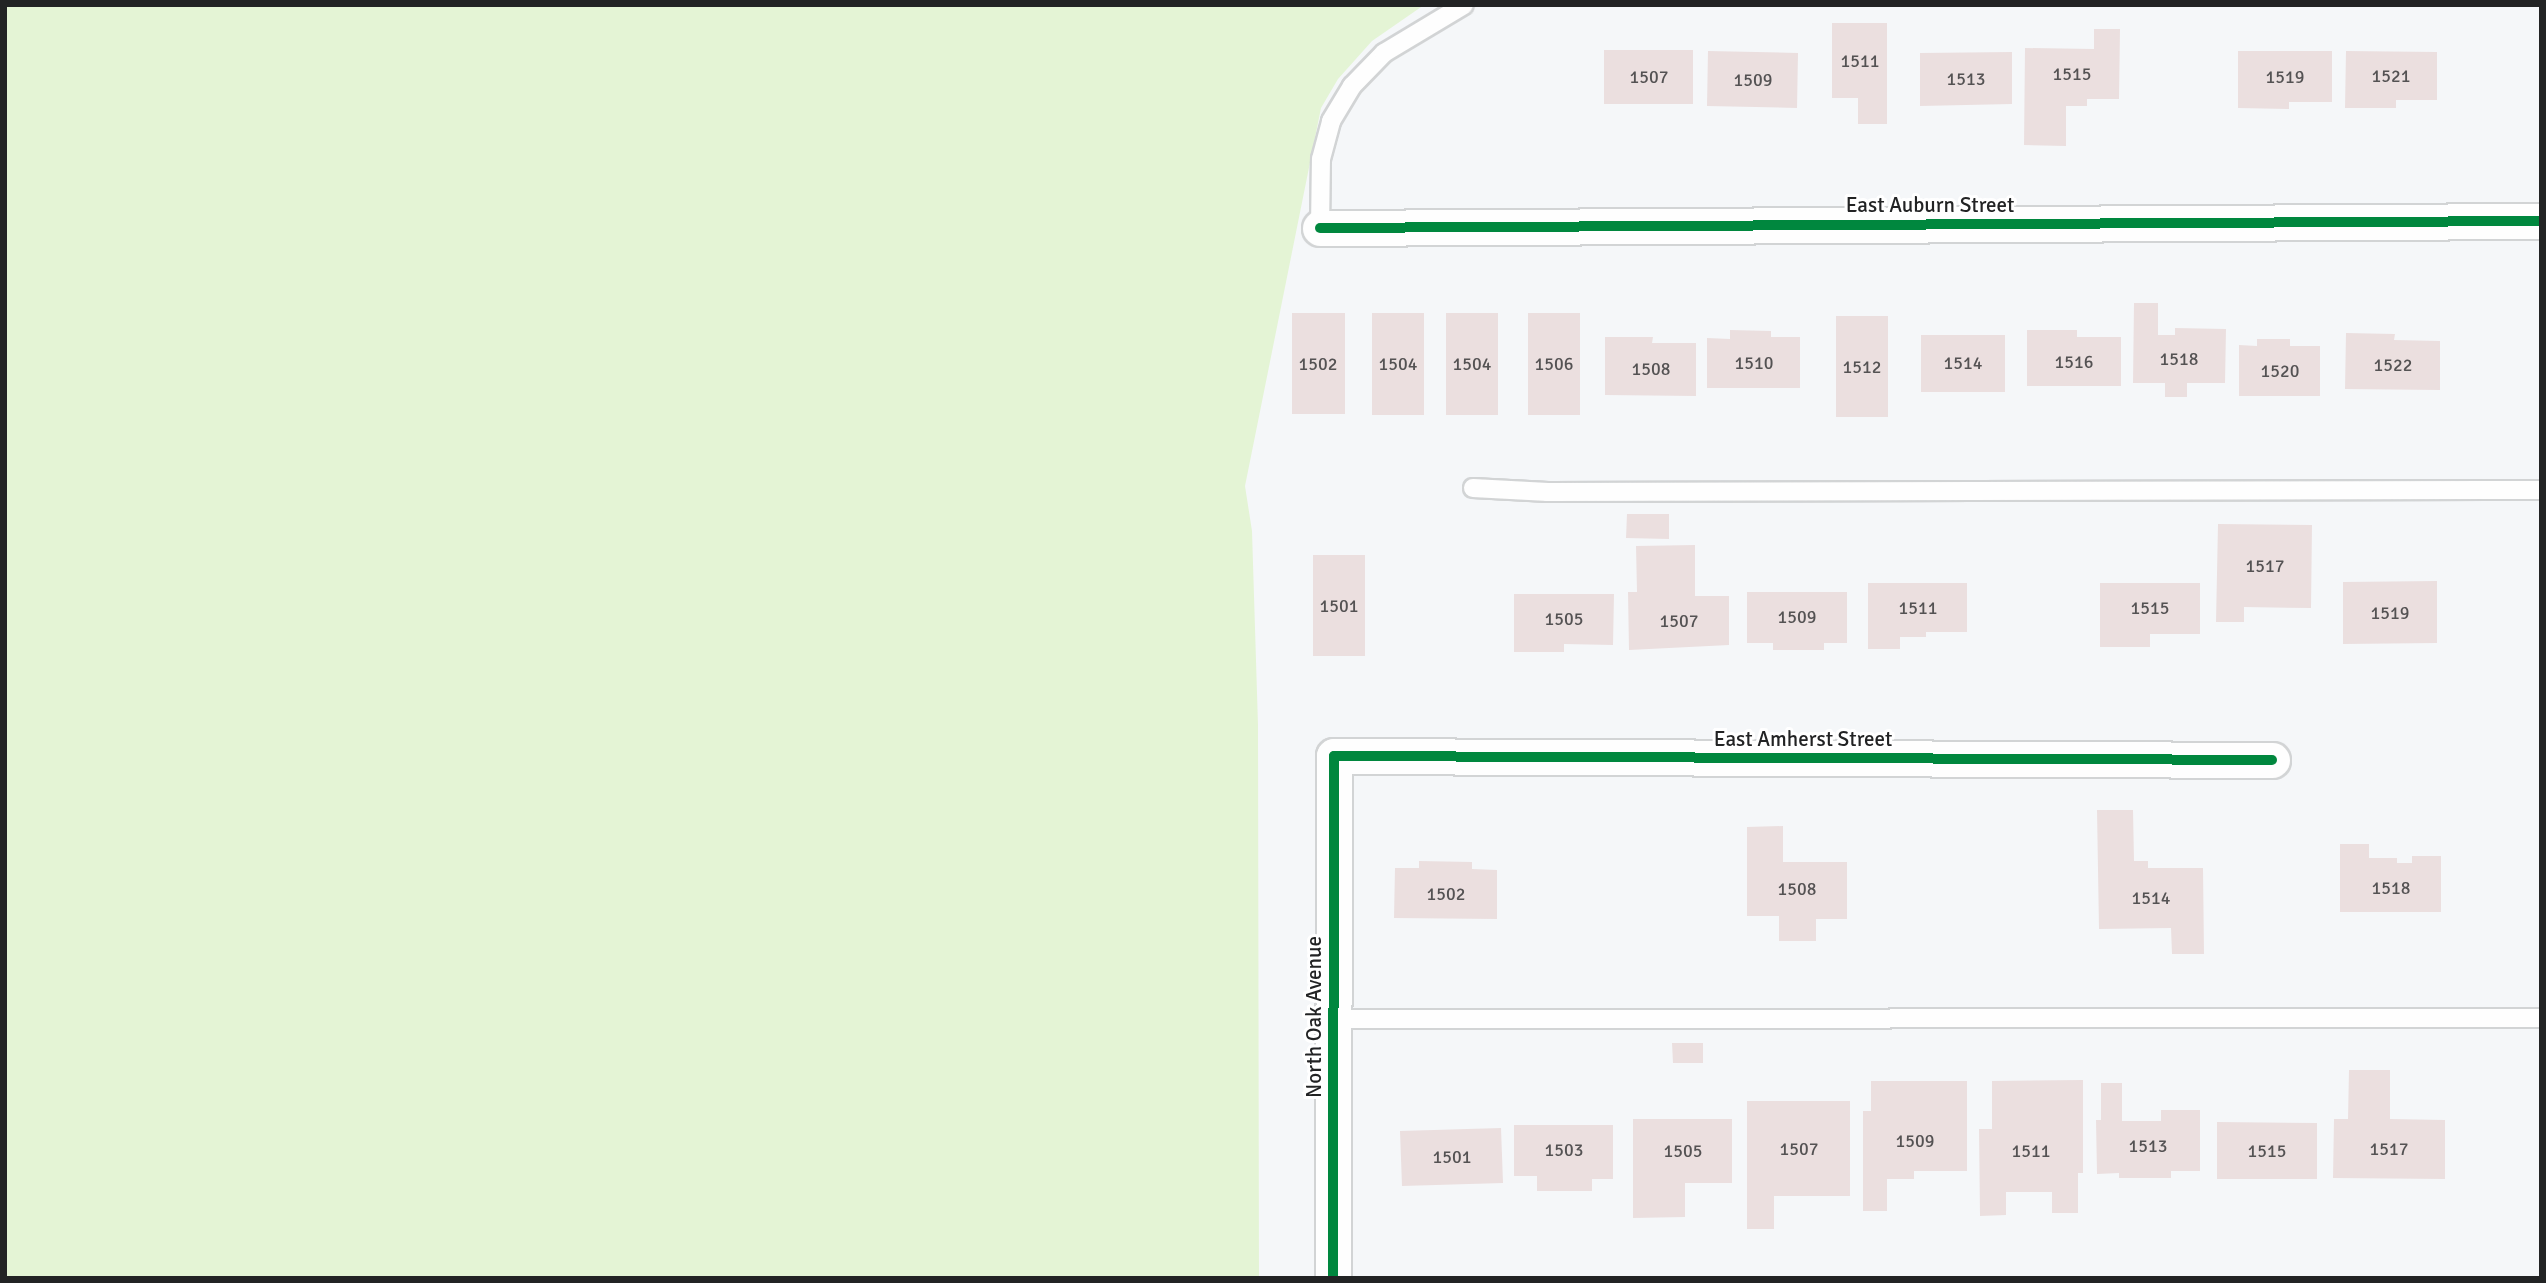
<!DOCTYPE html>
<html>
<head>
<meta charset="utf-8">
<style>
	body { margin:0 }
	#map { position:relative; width:2546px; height:1283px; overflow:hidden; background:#f5f7f9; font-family:Signika,sans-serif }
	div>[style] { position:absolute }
	.green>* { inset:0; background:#e4f4d5 }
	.building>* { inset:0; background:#ebdfdf }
	.roads { filter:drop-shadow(2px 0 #d2d4d5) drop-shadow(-2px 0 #d2d4d5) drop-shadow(0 2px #d2d4d5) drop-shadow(0 -2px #d2d4d5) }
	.lane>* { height:18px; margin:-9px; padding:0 9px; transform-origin:9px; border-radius:9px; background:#fefefe }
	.street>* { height:35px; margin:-17.5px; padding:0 17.5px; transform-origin:17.5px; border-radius:17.5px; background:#fefefe }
	.cycleway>* { height:10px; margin:-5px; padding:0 5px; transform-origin:5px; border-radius:5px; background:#00873e }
	span { translate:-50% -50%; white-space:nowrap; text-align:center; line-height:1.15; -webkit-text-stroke:6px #fff; paint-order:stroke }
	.number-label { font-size:18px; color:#545253 }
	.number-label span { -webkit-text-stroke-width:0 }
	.street-label { font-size:21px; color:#222324 }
	.frame { position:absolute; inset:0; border:7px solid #222324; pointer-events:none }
</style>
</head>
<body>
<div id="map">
	<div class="green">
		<i style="clip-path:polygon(5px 5px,1424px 5px,1372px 41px,1338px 79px,1321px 108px,1245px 486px,1252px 531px,1258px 725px,1259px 1278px,5px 1278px)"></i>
	</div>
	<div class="building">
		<i style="clip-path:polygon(1832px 23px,1887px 23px,1887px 124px,1858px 124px,1858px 98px,1832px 98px)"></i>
		<i style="clip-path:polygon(2094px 29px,2120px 29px,2119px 99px,2087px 99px,2087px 106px,2066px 106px,2066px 146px,2024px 145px,2025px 48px,2094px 49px)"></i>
		<i style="clip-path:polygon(1604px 50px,1693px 50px,1693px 104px,1604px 104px)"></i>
		<i style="clip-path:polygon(1708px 51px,1798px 53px,1797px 108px,1707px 106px)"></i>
		<i style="clip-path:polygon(2238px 51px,2332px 51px,2332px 102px,2289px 102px,2289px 109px,2238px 108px)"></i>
		<i style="clip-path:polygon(2346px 51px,2437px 52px,2437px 100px,2396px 100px,2396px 108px,2345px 108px)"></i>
		<i style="clip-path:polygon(2012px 52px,2012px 104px,1920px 106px,1920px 53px)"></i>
		<i style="clip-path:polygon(2134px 303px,2158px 303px,2158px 335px,2175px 335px,2175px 328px,2226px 329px,2225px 383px,2187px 383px,2187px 397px,2165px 397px,2165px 383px,2133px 383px)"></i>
		<i style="clip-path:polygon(1292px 313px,1345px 313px,1345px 414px,1292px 414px)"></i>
		<i style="clip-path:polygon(1372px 313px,1424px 313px,1424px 415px,1372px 415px)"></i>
		<i style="clip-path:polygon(1446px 313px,1498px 313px,1498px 415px,1446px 415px)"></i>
		<i style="clip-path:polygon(1528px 313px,1580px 313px,1580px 415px,1528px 415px)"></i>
		<i style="clip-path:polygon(1836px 316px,1888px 316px,1888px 417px,1836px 417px)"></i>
		<i style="clip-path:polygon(1730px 330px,1771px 331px,1771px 337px,1800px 337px,1800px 388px,1707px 388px,1707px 338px,1730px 339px)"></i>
		<i style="clip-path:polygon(2027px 330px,2077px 330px,2077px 337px,2121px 337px,2121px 386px,2027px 386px)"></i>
		<i style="clip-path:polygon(2346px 333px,2395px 334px,2394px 340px,2440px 341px,2440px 390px,2345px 389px)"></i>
		<i style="clip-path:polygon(1921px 335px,2005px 335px,2005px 392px,1921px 392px)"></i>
		<i style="clip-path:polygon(1605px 337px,1653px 337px,1652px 343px,1696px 343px,1696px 396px,1605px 395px)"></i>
		<i style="clip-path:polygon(2257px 339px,2290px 339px,2290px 346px,2320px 346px,2320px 396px,2239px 396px,2239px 345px,2257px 346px)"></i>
		<i style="clip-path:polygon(1627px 514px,1669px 514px,1669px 539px,1626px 538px)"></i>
		<i style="clip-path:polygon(2218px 524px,2312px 525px,2311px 608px,2244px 607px,2244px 622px,2216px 622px)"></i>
		<i style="clip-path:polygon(1695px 545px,1695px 596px,1729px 596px,1729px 645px,1629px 650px,1628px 592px,1637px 592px,1636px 546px)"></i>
		<i style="clip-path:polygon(1313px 555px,1365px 555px,1365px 656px,1313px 656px)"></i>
		<i style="clip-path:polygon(2437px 581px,2437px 643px,2343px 644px,2343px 582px)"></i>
		<i style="clip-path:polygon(1868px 583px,1967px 583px,1967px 632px,1926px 632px,1926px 637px,1900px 637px,1900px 649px,1868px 649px)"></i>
		<i style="clip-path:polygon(2100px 583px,2200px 583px,2200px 634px,2150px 634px,2150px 647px,2100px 647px)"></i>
		<i style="clip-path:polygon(1747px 592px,1847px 592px,1847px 643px,1824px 643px,1824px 650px,1773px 650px,1773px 643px,1747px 643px)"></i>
		<i style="clip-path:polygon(1514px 594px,1614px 594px,1613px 645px,1564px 644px,1564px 652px,1514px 652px)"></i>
		<i style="clip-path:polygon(2097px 810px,2133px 810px,2134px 861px,2148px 861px,2148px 868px,2203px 868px,2204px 954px,2172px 954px,2171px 928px,2099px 929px)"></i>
		<i style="clip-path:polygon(1783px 826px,1783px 862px,1847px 862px,1847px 919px,1816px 919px,1816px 941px,1779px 941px,1779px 916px,1747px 916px,1747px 827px)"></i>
		<i style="clip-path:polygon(2340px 844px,2369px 844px,2369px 858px,2397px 858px,2397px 863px,2412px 863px,2412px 856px,2441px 856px,2441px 912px,2340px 912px)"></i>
		<i style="clip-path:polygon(1419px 861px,1472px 862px,1472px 869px,1497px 870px,1497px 919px,1394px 918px,1395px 868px,1419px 868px)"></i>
		<i style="clip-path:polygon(1672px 1043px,1703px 1043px,1703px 1063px,1673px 1063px)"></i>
		<i style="clip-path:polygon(2349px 1070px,2390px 1070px,2390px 1119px,2445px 1120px,2445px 1179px,2333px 1178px,2334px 1119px,2348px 1119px)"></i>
		<i style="clip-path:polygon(2083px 1080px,2083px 1173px,2078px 1173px,2078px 1213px,2052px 1213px,2052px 1192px,2006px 1192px,2006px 1215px,1980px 1216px,1979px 1129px,1992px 1129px,1992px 1081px)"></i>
		<i style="clip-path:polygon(1871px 1081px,1967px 1081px,1967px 1171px,1914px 1171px,1914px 1179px,1887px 1179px,1887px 1211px,1863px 1211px,1863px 1111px,1871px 1111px)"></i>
		<i style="clip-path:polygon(2101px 1083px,2122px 1083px,2122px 1121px,2161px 1121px,2161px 1110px,2200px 1110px,2200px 1171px,2171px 1171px,2171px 1178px,2119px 1178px,2119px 1173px,2097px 1174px,2096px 1120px,2101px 1120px)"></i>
		<i style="clip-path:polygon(1747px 1101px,1850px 1101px,1850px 1196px,1774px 1196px,1774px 1229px,1747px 1229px)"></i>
		<i style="clip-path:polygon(1633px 1119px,1732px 1119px,1732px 1183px,1685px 1183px,1685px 1217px,1633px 1218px)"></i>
		<i style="clip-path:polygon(2217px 1122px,2317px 1123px,2317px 1179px,2217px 1179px)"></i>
		<i style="clip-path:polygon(1514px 1125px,1613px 1125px,1613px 1179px,1592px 1179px,1592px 1191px,1537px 1191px,1537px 1176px,1514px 1176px)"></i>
		<i style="clip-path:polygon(1501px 1128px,1503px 1183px,1402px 1186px,1400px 1131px)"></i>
	</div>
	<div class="roads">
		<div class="lane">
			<i style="left:1320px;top:228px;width:69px;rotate:-89.2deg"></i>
			<i style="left:1321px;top:159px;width:39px;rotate:-75deg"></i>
			<i style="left:1331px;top:121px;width:41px;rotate:-59deg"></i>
			<i style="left:1352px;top:86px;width:46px;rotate:-45.9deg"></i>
			<i style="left:1384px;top:53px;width:93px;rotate:-31deg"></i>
			<i style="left:1473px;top:488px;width:75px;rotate:3.1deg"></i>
			<i style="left:1548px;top:492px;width:993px;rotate:-0.12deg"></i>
			<i style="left:1333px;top:1019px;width:1208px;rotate:-0.05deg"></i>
		</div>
		<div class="street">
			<i style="left:1320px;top:228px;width:1221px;rotate:-0.33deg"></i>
			<i style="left:1333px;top:1278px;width:522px;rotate:-89.89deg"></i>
			<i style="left:1334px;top:756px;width:938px;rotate:0.24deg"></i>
		</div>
	</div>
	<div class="cycleway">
		<i style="left:1320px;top:228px;width:1221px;rotate:-0.33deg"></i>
		<i style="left:1333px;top:1278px;width:522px;rotate:-89.89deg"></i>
		<i style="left:1334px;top:756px;width:938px;rotate:0.24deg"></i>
	</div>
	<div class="number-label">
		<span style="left:1860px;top:61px">1511</span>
		<span style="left:2072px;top:74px">1515</span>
		<span style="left:2391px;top:76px">1521</span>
		<span style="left:1649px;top:77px">1507</span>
		<span style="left:2285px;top:77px">1519</span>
		<span style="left:1966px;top:79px">1513</span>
		<span style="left:1753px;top:80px">1509</span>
		<span style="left:2179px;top:359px">1518</span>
		<span style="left:2074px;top:362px">1516</span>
		<span style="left:1754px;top:363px">1510</span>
		<span style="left:1963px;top:363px">1514</span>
		<span style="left:1318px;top:364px">1502</span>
		<span style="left:1398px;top:364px">1504</span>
		<span style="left:1472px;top:364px">1504</span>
		<span style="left:1554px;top:364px">1506</span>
		<span style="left:2393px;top:365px">1522</span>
		<span style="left:1862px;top:367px">1512</span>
		<span style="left:1651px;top:369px">1508</span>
		<span style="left:2280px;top:371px">1520</span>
		<span style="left:2265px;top:566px">1517</span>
		<span style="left:1339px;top:606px">1501</span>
		<span style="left:1918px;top:608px">1511</span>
		<span style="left:2150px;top:608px">1515</span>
		<span style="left:2390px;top:613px">1519</span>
		<span style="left:1797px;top:617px">1509</span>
		<span style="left:1564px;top:619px">1505</span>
		<span style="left:1679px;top:621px">1507</span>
		<span style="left:2391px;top:888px">1518</span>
		<span style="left:1797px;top:889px">1508</span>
		<span style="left:1446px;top:894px">1502</span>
		<span style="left:2151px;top:898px">1514</span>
		<span style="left:1915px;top:1141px">1509</span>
		<span style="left:2148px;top:1146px">1513</span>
		<span style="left:1799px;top:1149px">1507</span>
		<span style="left:2389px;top:1149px">1517</span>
		<span style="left:1564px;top:1150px">1503</span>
		<span style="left:1683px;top:1151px">1505</span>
		<span style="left:2031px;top:1151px">1511</span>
		<span style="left:2267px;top:1151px">1515</span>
		<span style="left:1452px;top:1157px">1501</span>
	</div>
	<div class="street-label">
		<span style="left:1930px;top:205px">East Auburn Street</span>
		<span style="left:1803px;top:739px">East Amherst Street</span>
		<span style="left:1314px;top:1017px;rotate:-90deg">North Oak Avenue</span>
	</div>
	<div class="frame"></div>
</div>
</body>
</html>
